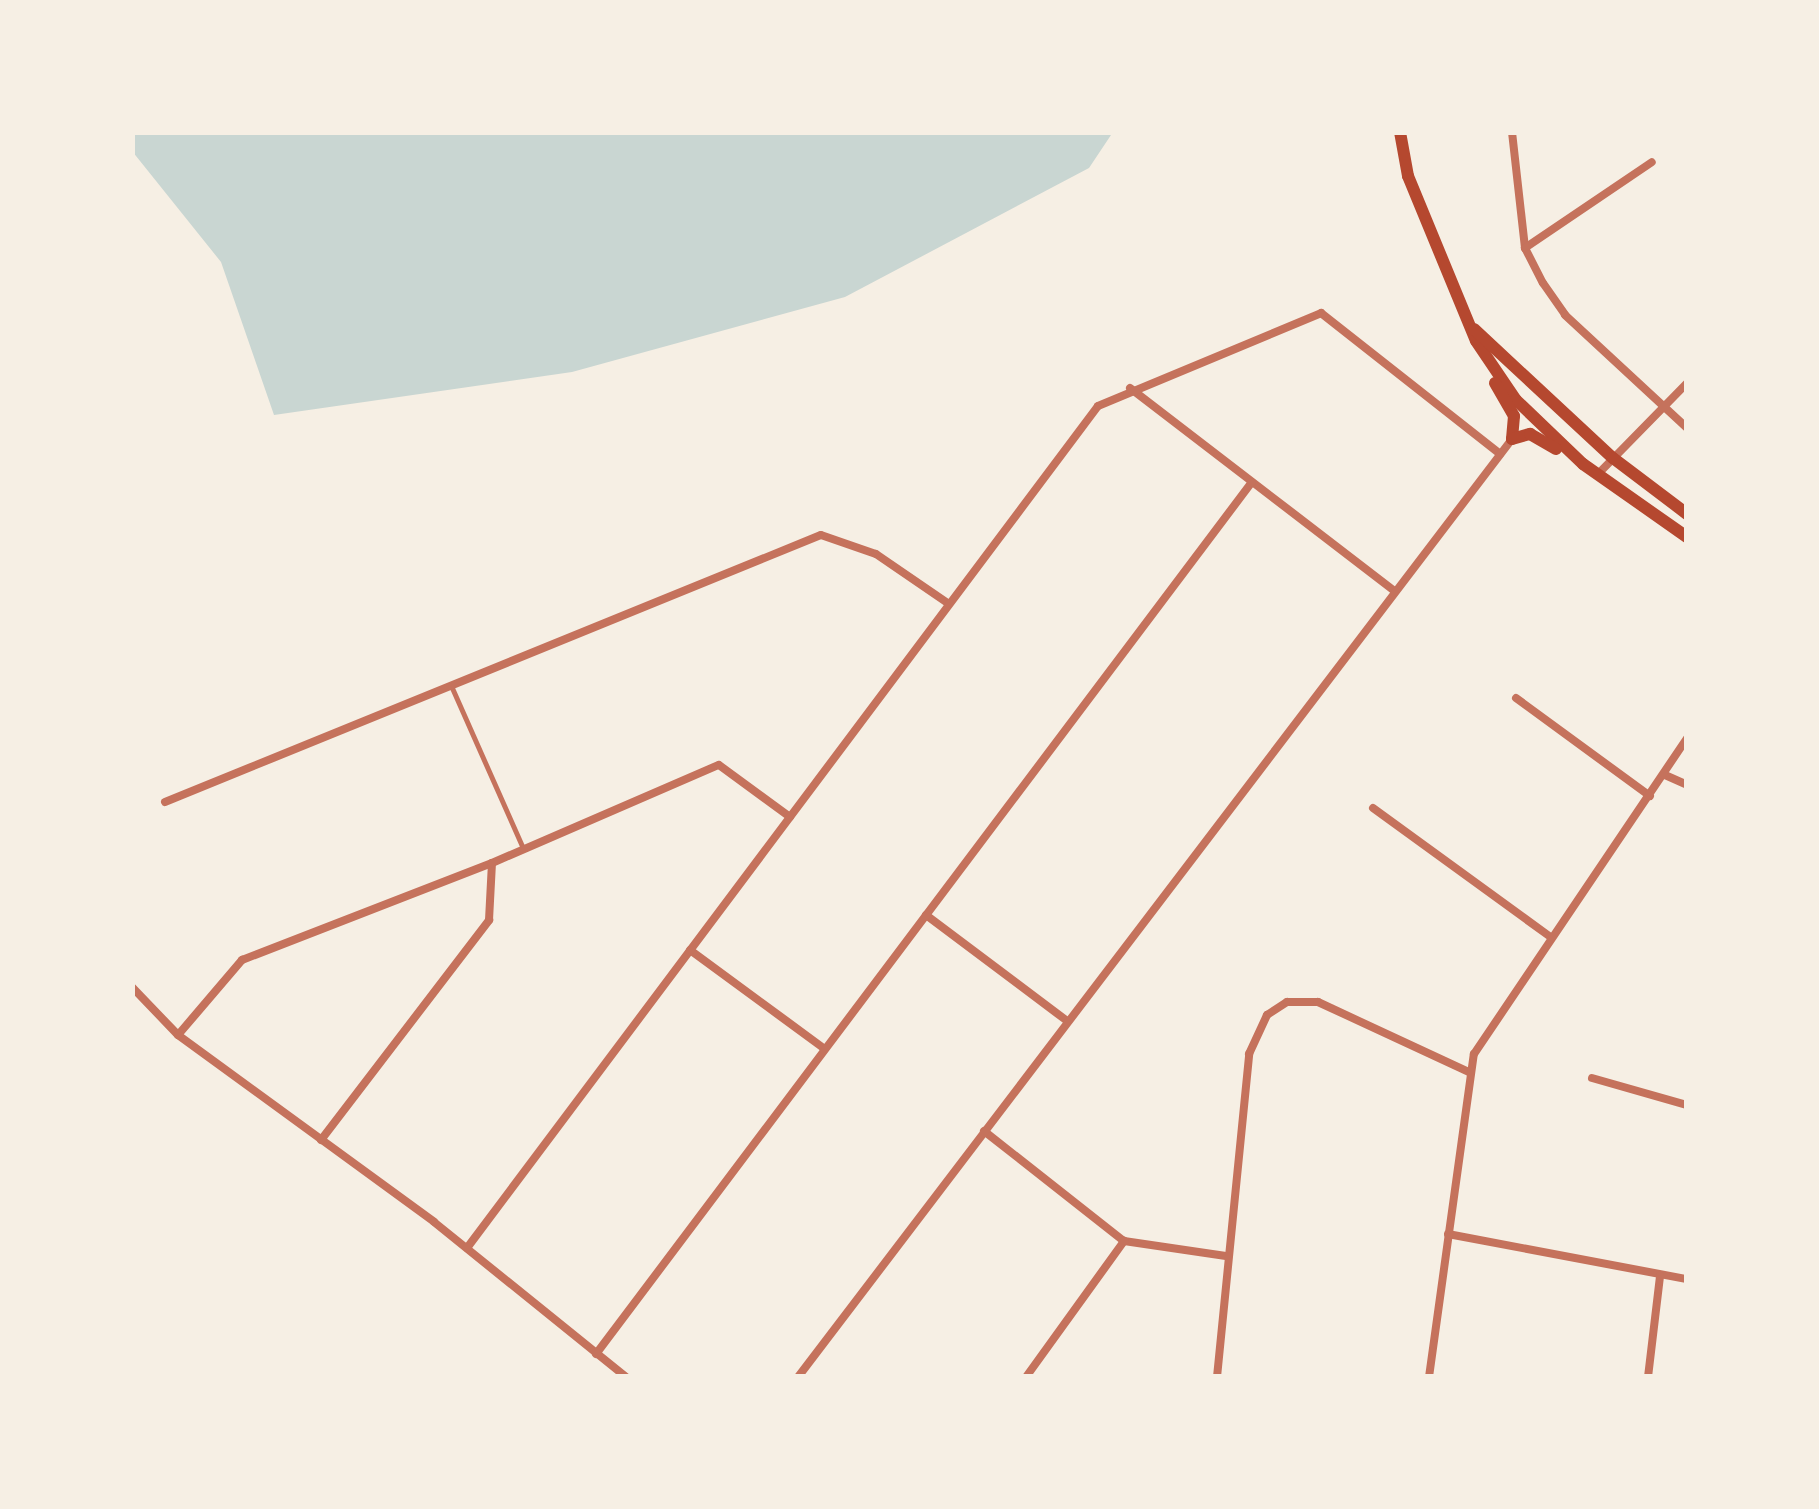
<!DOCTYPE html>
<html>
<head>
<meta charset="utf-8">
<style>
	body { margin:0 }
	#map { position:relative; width:1819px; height:1509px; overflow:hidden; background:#f6efe4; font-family:"Asap Condensed",sans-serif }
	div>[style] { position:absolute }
	.water>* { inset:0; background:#c9d6d2 }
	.service>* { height:4.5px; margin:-2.25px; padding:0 2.25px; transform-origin:2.25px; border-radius:2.25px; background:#c5725c }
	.minor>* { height:8px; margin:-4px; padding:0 4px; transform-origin:4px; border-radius:4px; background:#c5725c }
	.primary>* { height:12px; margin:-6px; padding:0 6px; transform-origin:6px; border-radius:6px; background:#b5482f }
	span { translate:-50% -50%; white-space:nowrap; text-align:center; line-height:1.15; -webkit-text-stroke:9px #f6efe4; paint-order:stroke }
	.frame { position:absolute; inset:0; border:135px solid #f6efe4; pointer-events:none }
</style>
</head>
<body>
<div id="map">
	<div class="water">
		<i style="clip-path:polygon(132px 132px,1113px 132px,1089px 168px,845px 297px,572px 372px,274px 415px,221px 262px,132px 151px)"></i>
	</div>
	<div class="service">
		<i style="left:452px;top:687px;width:173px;rotate:66.1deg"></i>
	</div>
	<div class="minor">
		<i style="left:1512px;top:132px;width:117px;rotate:83.6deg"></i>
		<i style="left:1525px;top:248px;width:39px;rotate:63deg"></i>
		<i style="left:1543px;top:283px;width:39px;rotate:55deg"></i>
		<i style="left:1565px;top:315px;width:166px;rotate:42.8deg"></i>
		<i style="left:1525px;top:248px;width:153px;rotate:-34.1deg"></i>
		<i style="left:1130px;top:388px;width:334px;rotate:37.5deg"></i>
		<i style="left:1598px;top:474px;width:127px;rotate:-45.6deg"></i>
		<i style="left:1516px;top:698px;width:166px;rotate:36.2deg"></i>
		<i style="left:1665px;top:775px;width:24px;rotate:24deg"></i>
		<i style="left:165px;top:802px;width:708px;rotate:-22.15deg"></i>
		<i style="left:821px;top:535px;width:58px;rotate:19.1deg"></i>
		<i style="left:876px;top:554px;width:85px;rotate:34.4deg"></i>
		<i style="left:1373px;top:808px;width:218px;rotate:36deg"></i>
		<i style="left:926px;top:915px;width:176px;rotate:36.9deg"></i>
		<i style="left:690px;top:950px;width:167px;rotate:36.3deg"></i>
		<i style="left:132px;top:987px;width:66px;rotate:46.2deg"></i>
		<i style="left:178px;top:1035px;width:317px;rotate:36.1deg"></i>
		<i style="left:434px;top:1222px;width:247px;rotate:38.9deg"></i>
		<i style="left:178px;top:1035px;width:99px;rotate:-49.5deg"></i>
		<i style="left:242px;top:960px;width:268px;rotate:-21.2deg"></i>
		<i style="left:1592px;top:1078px;width:99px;rotate:15.9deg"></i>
		<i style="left:984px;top:1131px;width:178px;rotate:38.2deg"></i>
		<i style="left:1124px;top:1241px;width:103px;rotate:8.4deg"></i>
		<i style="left:321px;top:1140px;width:277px;rotate:-52.6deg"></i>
		<i style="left:489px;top:920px;width:57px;rotate:-87deg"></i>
		<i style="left:492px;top:863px;width:247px;rotate:-23.4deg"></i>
		<i style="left:719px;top:765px;width:88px;rotate:36.2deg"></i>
		<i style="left:1448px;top:1234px;width:243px;rotate:10.7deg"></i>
		<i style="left:467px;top:1248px;width:1052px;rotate:-53.15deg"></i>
		<i style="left:1098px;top:406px;width:242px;rotate:-22.6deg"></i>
		<i style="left:1321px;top:313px;width:228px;rotate:38.2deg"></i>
		<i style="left:596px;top:1354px;width:1091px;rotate:-53.05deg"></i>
		<i style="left:798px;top:1377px;width:1179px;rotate:-52.72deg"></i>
		<i style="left:1026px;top:1377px;width:168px;rotate:-54.2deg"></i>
		<i style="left:1217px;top:1377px;width:325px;rotate:-84.3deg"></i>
		<i style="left:1249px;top:1054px;width:43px;rotate:-65.2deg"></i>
		<i style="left:1267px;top:1015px;width:24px;rotate:-33deg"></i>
		<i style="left:1287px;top:1002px;width:31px"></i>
		<i style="left:1318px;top:1002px;width:166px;rotate:24.9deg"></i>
		<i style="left:1429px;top:1377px;width:326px;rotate:-82.1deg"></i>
		<i style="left:1474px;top:1054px;width:381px;rotate:-56deg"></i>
		<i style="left:1648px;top:1377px;width:102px;rotate:-83.2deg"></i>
	</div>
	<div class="primary">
		<i style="left:1400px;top:132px;width:45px;rotate:79.7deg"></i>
		<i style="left:1408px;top:176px;width:178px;rotate:67.6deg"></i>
		<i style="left:1476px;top:341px;width:71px;rotate:55.9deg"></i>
		<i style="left:1516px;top:400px;width:93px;rotate:43.7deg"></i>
		<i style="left:1583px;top:464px;width:127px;rotate:35.1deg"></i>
		<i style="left:1474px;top:329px;width:190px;rotate:42.9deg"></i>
		<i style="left:1613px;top:458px;width:93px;rotate:37.1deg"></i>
		<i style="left:1495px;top:383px;width:38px;rotate:60deg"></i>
		<i style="left:1514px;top:416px;width:23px;rotate:95deg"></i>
		<i style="left:1512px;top:439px;width:19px;rotate:-16deg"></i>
		<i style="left:1530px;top:434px;width:30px;rotate:30deg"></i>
	</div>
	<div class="frame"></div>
</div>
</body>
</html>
